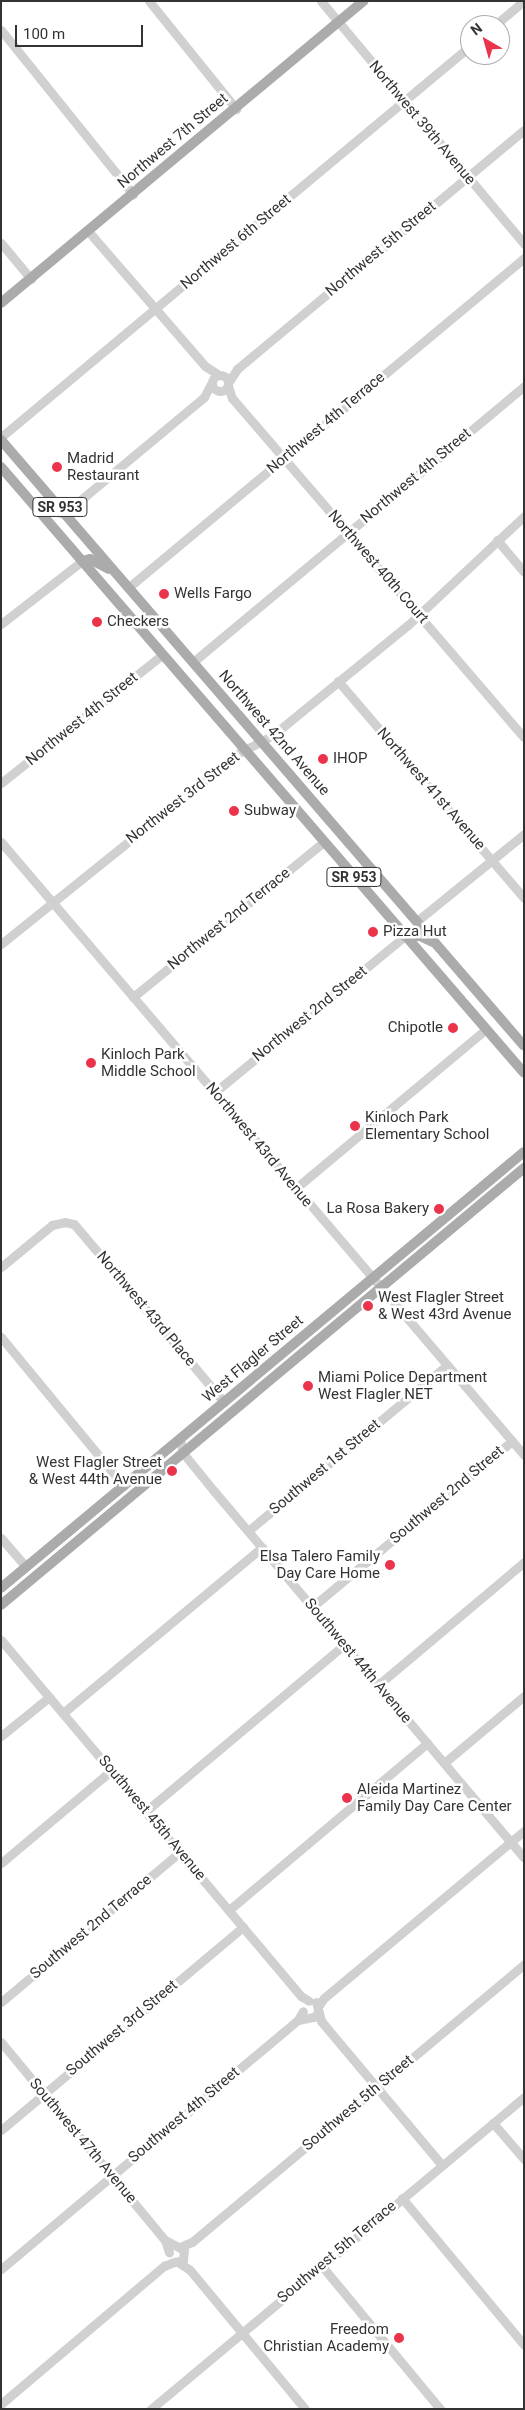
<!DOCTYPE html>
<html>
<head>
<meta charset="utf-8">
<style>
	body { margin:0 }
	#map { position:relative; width:525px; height:2410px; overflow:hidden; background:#fff; font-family:Roboto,sans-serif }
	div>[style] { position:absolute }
	.minor>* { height:9px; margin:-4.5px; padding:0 4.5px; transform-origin:4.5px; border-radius:4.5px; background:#d0d0d0 }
	.minor>.ring { margin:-4.5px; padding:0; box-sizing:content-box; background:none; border:9px solid #d0d0d0; border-radius:50% }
	.major>* { height:10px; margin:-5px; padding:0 5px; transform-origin:5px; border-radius:5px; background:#ababab }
	.dots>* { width:14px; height:14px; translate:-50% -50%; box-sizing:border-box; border:2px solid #fff; border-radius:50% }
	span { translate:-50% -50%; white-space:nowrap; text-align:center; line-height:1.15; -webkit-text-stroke:5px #fff; paint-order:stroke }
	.shield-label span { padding:1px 4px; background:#fff; border:1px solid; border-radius:4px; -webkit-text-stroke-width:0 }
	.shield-label { font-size:14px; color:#333; font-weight:700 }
	.street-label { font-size:15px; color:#333 }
	.poi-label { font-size:15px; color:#333 }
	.left { translate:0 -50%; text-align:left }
	.right { translate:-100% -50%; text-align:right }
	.frame { position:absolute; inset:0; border:2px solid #333; pointer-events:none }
	.north { position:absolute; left:460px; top:15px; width:50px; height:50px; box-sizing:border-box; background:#fff; border:1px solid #adadad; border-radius:50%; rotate:322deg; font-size:14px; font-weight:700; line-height:20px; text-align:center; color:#333 }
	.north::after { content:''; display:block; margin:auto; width:18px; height:22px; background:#eb344c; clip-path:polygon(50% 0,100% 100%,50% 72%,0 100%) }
	.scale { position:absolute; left:15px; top:25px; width:128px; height:22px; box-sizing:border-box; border:2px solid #333; border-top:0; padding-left:6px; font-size:15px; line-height:18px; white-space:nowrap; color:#333; -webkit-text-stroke:4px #fff; paint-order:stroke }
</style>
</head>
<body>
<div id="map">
	<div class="minor">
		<i style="left:149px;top:1px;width:139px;rotate:51.1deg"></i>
		<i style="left:321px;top:1px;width:317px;rotate:50.1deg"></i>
		<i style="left:495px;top:25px;width:38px;rotate:-40deg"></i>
		<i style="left:1px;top:30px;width:211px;rotate:51.2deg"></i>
		<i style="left:88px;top:231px;width:179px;rotate:49.1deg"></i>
		<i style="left:205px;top:366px;width:17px;rotate:33deg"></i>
		<i style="left:1px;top:243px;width:47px;rotate:50.2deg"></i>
		<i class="ring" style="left:212px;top:375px;width:7px;height:7px"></i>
		<i style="left:228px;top:383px;width:17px;rotate:-57deg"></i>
		<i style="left:237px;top:369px;width:373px;rotate:-39.8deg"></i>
		<i style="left:228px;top:386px;width:13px;rotate:72deg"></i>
		<i style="left:232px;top:398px;width:447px;rotate:49.3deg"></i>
		<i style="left:1px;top:437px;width:611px;rotate:-39.82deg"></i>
		<i style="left:65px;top:513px;width:181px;rotate:-39.8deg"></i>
		<i style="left:204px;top:397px;width:15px;rotate:-62deg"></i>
		<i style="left:497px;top:540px;width:42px;rotate:49.8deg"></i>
		<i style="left:129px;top:587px;width:514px;rotate:-39.79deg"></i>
		<i style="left:1px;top:624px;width:103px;rotate:-37.9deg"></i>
		<i style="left:193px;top:662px;width:431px;rotate:-39.8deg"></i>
		<i style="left:338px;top:681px;width:286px;rotate:49.4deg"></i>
		<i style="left:1px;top:783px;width:206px;rotate:-38.5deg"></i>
		<i style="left:1px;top:842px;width:806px;rotate:49.53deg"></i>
		<i style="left:417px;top:921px;width:138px;rotate:-39.1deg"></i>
		<i style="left:1px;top:944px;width:303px;rotate:-38.8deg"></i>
		<i style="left:237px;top:754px;width:41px;rotate:-27.8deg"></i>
		<i style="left:273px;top:735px;width:174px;rotate:-39.2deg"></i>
		<i style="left:408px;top:625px;width:159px;rotate:-43.2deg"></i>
		<i style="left:133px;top:997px;width:246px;rotate:-39.1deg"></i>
		<i style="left:215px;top:1092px;width:246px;rotate:-39.4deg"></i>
		<i style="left:296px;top:1188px;width:248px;rotate:-39.9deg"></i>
		<i style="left:1px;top:1267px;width:66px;rotate:-39.5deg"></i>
		<i style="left:52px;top:1225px;width:13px;rotate:-13deg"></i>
		<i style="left:65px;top:1222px;width:9px;rotate:13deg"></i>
		<i style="left:74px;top:1224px;width:233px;rotate:49.9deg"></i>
		<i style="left:1px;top:1337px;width:193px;rotate:50.5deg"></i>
		<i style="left:180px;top:1439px;width:14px;rotate:78deg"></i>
		<i style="left:183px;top:1453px;width:49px;rotate:50.8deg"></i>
		<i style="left:214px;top:1491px;width:480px;rotate:49.8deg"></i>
		<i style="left:248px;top:1531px;width:259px;rotate:-39.8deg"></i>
		<i style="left:1px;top:1538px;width:38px;rotate:49deg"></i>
		<i style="left:312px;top:1607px;width:260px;rotate:-39.7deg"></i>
		<i style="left:1px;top:1640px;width:466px;rotate:49.9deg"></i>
		<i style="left:301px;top:1996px;width:9px;rotate:32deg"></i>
		<i style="left:378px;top:1685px;width:191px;rotate:-40.1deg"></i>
		<i style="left:63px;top:1713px;width:259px;rotate:-39.8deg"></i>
		<i style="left:1px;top:1736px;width:62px;rotate:-39.1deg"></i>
		<i style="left:444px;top:1763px;width:104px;rotate:-39.9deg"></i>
		<i style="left:146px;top:1811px;width:258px;rotate:-40deg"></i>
		<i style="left:1px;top:1863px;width:145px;rotate:-40deg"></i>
		<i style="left:229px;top:1910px;width:259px;rotate:-40.1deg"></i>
		<i style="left:1px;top:2002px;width:234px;rotate:-40deg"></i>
		<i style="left:316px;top:2002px;width:20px;rotate:75deg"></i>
		<i style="left:321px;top:2021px;width:188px;rotate:50deg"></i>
		<i style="left:319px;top:2005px;width:9px;rotate:-54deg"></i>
		<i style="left:324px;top:1998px;width:261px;rotate:-39.9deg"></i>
		<i style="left:298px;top:2020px;width:16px;rotate:-11deg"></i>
		<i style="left:314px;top:2017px;width:7px;rotate:-45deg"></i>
		<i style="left:1px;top:2042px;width:257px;rotate:50.4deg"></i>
		<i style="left:165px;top:2240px;width:13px;rotate:72deg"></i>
		<i style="left:493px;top:2123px;width:48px;rotate:49.3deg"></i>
		<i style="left:1px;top:2130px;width:316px;rotate:-40deg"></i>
		<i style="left:402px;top:2198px;width:191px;rotate:50.3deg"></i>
		<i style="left:165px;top:2240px;width:21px;rotate:28deg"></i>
		<i style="left:184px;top:2250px;width:10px;rotate:96deg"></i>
		<i style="left:183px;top:2260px;width:8px;rotate:166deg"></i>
		<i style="left:180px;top:2247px;width:13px;rotate:-23deg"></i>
		<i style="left:192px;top:2242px;width:433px;rotate:-39.9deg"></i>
		<i style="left:178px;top:2262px;width:14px;rotate:34deg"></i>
		<i style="left:190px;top:2270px;width:180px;rotate:50.4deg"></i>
		<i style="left:321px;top:2265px;width:187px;rotate:50.4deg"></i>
		<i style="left:1px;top:2269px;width:388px;rotate:-40deg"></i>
		<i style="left:298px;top:2020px;width:10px;rotate:-61deg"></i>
		<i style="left:1px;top:2404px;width:214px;rotate:-40.3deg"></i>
		<i style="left:164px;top:2266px;width:11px;rotate:-22deg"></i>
		<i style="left:151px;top:2409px;width:486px;rotate:-39.9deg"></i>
	</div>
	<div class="major">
		<i style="left:1px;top:303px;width:472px;rotate:-39.8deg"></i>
		<i style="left:1px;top:440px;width:800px;rotate:49.2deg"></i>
		<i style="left:1px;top:467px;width:800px;rotate:49.2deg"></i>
		<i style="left:37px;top:504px;width:15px;rotate:28deg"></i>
		<i style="left:50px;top:511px;width:15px;rotate:8deg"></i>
		<i style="left:82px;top:561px;width:8px;rotate:-14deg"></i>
		<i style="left:90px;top:559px;width:21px;rotate:28deg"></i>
		<i style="left:405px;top:936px;width:15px"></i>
		<i style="left:420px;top:936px;width:14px;rotate:25deg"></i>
		<i style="left:1px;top:1588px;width:681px;rotate:-39.82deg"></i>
		<i style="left:1px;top:1605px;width:682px;rotate:-39.88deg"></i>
	</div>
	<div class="dots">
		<i style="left:57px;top:467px;background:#eb344c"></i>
		<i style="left:164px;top:594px;background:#eb344c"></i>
		<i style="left:97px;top:622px;background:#eb344c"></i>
		<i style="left:323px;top:759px;background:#eb344c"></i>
		<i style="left:234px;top:811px;background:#eb344c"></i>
		<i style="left:373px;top:932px;background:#eb344c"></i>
		<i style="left:453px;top:1028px;background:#eb344c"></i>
		<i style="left:91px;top:1063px;background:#eb344c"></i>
		<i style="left:355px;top:1126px;background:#eb344c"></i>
		<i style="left:439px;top:1209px;background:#eb344c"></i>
		<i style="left:368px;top:1306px;background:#eb344c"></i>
		<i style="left:308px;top:1386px;background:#eb344c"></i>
		<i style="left:172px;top:1471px;background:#eb344c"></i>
		<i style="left:390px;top:1565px;background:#eb344c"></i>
		<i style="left:347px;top:1798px;background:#eb344c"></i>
		<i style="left:399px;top:2338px;background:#eb344c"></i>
	</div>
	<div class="shield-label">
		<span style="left:60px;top:507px">SR 953</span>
		<span style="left:354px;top:877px">SR 953</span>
	</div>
	<div class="street-label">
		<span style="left:422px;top:123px;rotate:50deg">Northwest 39th Avenue</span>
		<span style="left:173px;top:141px;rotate:-40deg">Northwest 7th Street</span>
		<span style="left:236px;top:242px;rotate:-40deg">Northwest 6th Street</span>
		<span style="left:381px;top:249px;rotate:-40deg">Northwest 5th Street</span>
		<span style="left:326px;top:423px;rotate:-40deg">Northwest 4th Terrace</span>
		<span style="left:416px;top:476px;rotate:-40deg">Northwest 4th Street</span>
		<span style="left:378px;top:567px;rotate:49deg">Northwest 40th Court</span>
		<span style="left:82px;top:719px;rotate:-39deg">Northwest 4th Street</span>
		<span style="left:274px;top:733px;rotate:49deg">Northwest 42nd Avenue</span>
		<span style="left:431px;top:789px;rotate:49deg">Northwest 41st Avenue</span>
		<span style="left:183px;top:798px;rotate:-38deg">Northwest 3rd Street</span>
		<span style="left:229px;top:919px;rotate:-39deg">Northwest 2nd Terrace</span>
		<span style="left:310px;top:1014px;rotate:-39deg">Northwest 2nd Street</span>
		<span style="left:259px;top:1145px;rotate:50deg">Northwest 43rd Avenue</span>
		<span style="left:146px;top:1309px;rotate:50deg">Northwest 43rd Place</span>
		<span style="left:253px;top:1359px;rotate:-40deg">West Flagler Street</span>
		<span style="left:325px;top:1467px;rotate:-40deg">Southwest 1st Street</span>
		<span style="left:447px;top:1495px;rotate:-40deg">Southwest 2nd Street</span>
		<span style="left:358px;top:1661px;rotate:50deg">Southwest 44th Avenue</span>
		<span style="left:152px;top:1818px;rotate:50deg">Southwest 45th Avenue</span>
		<span style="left:91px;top:1927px;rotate:-40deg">Southwest 2nd Terrace</span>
		<span style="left:122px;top:2028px;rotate:-40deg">Southwest 3rd Street</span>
		<span style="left:358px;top:2103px;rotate:-40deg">Southwest 5th Street</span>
		<span style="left:184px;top:2115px;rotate:-40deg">Southwest 4th Street</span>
		<span style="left:83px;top:2141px;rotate:50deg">Southwest 47th Avenue</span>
		<span style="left:337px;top:2252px;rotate:-40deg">Southwest 5th Terrace</span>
	</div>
	<div class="poi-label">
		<span class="left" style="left:67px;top:467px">Madrid<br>Restaurant</span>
		<span class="left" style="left:174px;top:594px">Wells Fargo</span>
		<span class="left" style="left:107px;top:622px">Checkers</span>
		<span class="left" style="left:333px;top:759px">IHOP</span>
		<span class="left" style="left:244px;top:811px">Subway</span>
		<span class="left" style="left:383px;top:932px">Pizza Hut</span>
		<span class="right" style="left:443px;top:1028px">Chipotle</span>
		<span class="left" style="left:101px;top:1063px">Kinloch Park<br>Middle School</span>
		<span class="left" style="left:365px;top:1126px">Kinloch Park<br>Elementary School</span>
		<span class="right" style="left:429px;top:1209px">La Rosa Bakery</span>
		<span class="left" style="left:378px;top:1306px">West Flagler Street<br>&amp; West 43rd Avenue</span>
		<span class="left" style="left:318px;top:1386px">Miami Police Department<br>West Flagler NET</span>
		<span class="right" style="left:162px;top:1471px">West Flagler Street<br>&amp; West 44th Avenue</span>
		<span class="right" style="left:380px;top:1565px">Elsa Talero Family<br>Day Care Home</span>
		<span class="left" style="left:357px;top:1798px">Aleida Martinez<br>Family Day Care Center</span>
		<span class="right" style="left:389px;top:2338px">Freedom<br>Christian Academy</span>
	</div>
	<div class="frame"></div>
	<div class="north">N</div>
	<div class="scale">100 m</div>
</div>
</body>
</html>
